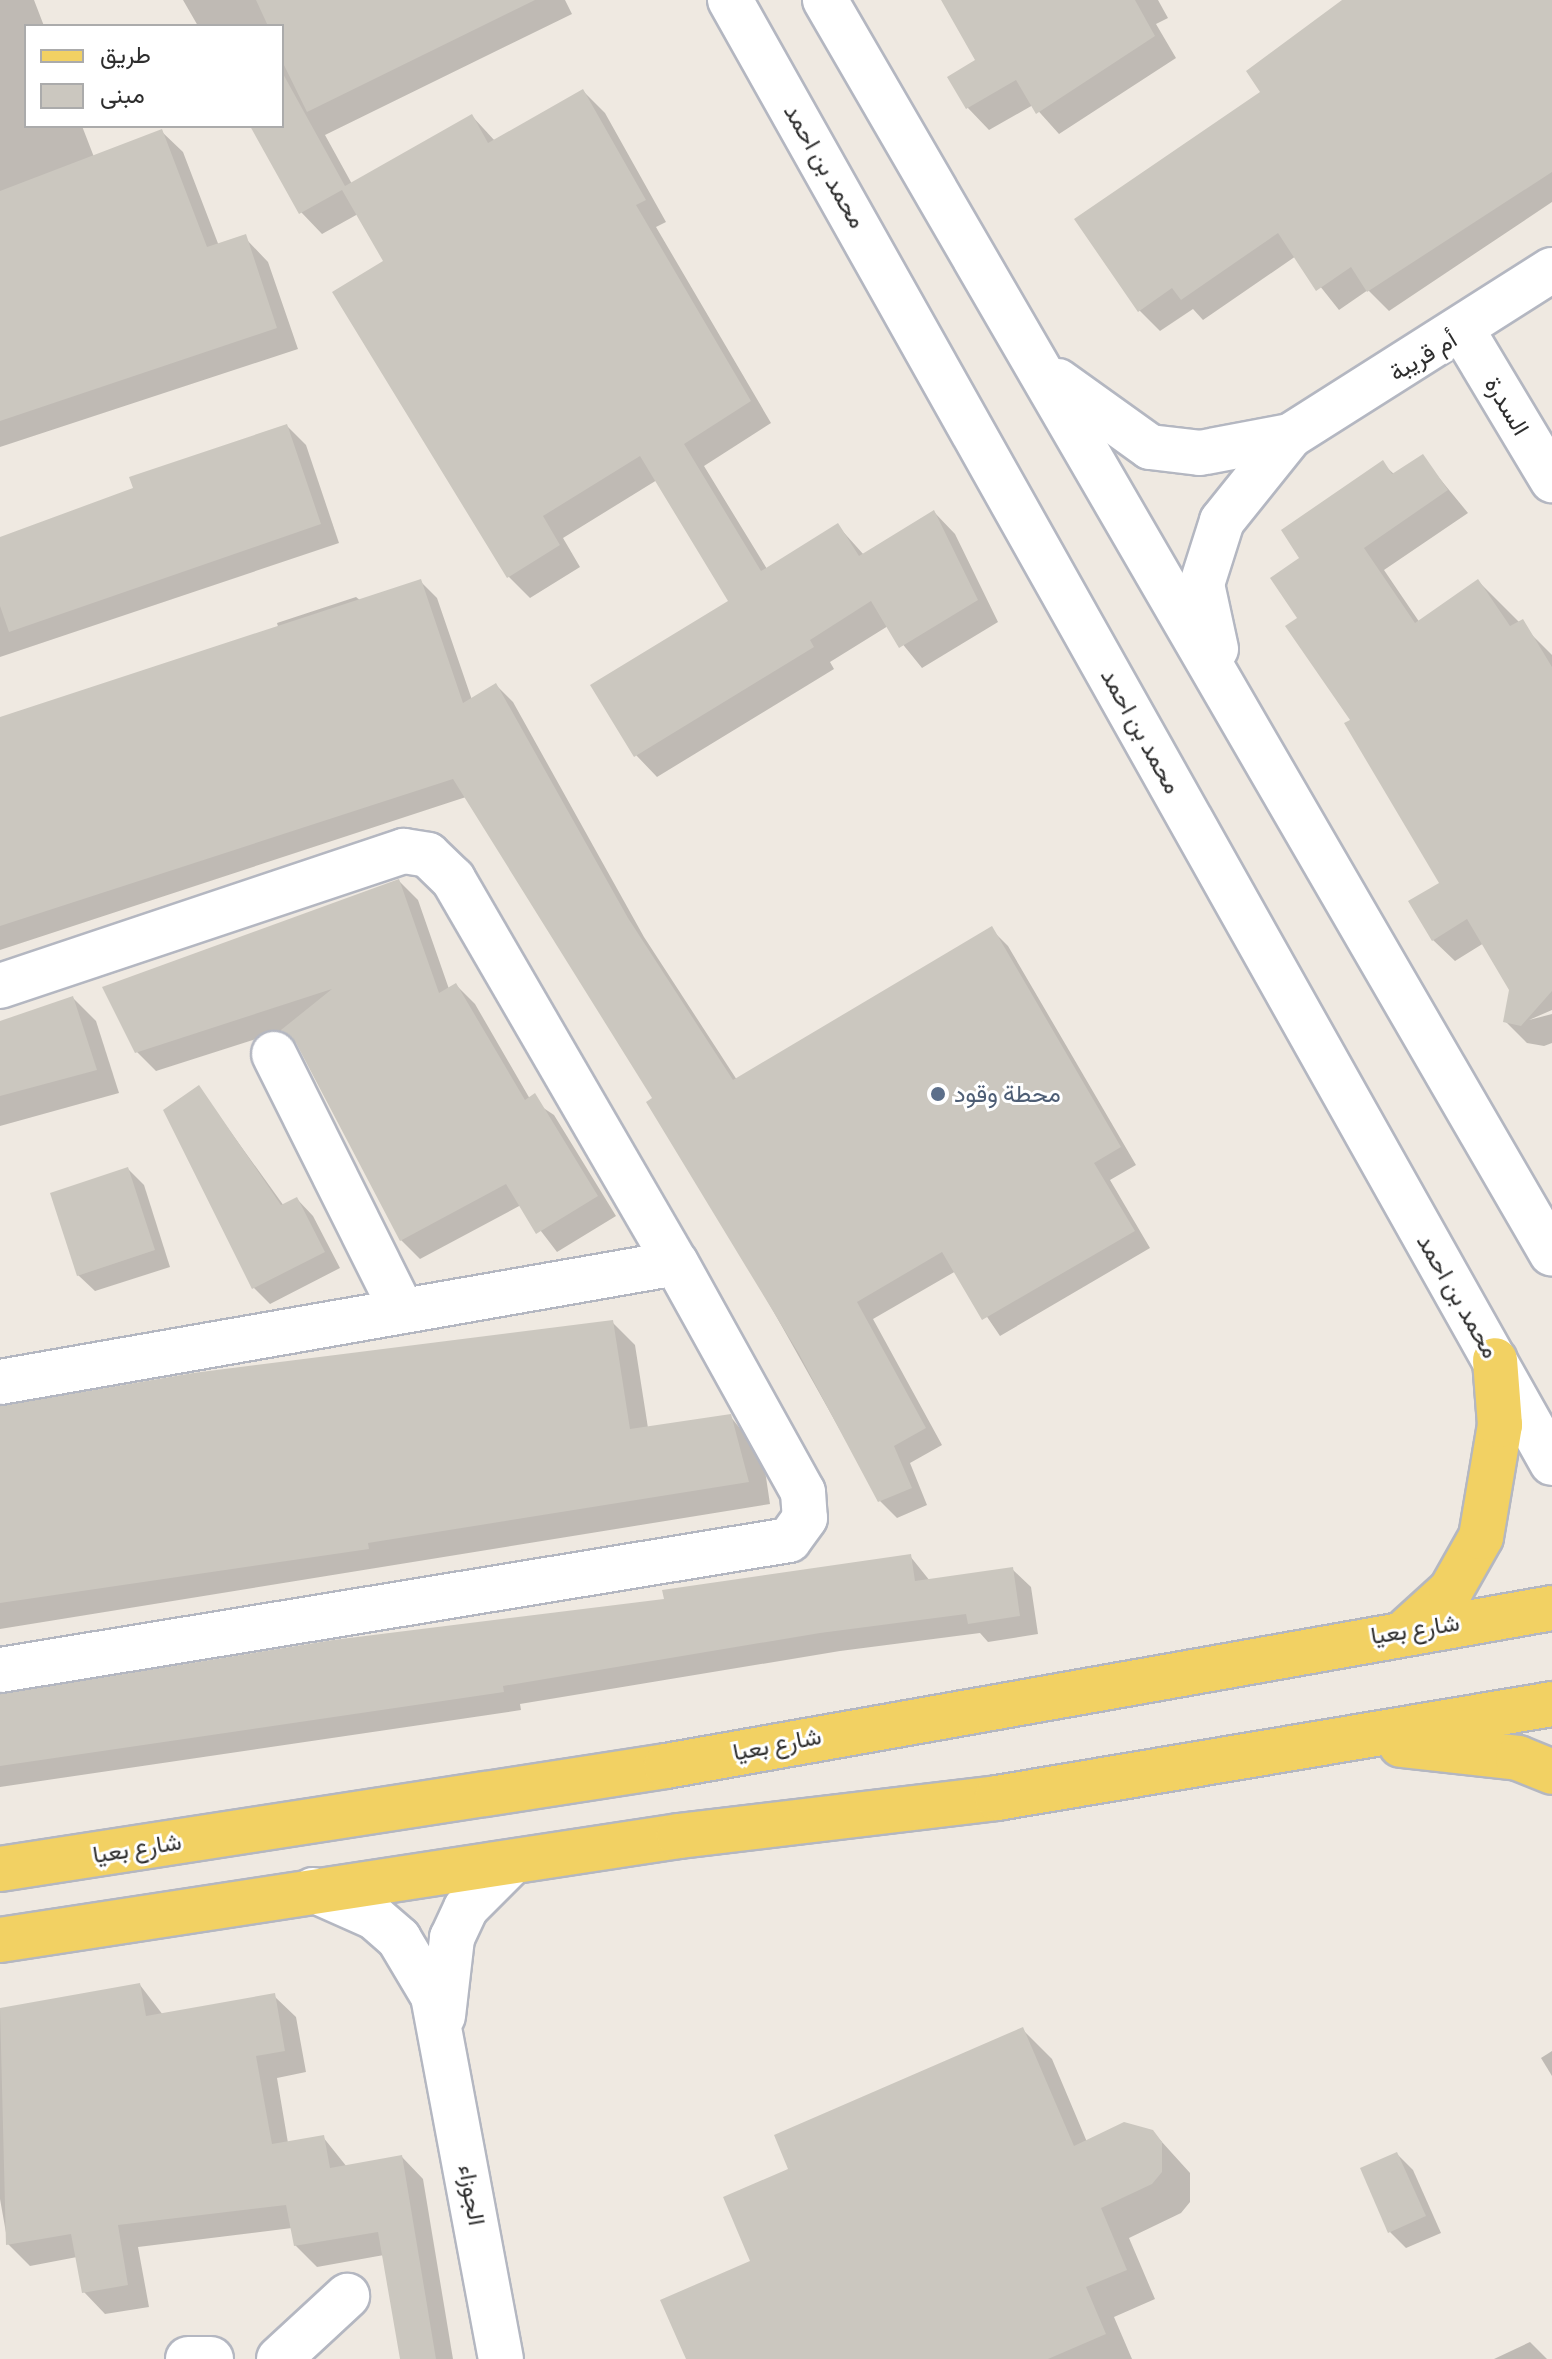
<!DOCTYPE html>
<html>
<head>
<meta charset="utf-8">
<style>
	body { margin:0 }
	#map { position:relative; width:1552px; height:2359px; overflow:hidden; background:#efe9e1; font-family:"Titillium Web",Vazirmatn,sans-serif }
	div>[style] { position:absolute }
	.shadow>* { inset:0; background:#0003 }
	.building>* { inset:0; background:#cbc7bf }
	.roads { filter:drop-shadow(2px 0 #b4b7c1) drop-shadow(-2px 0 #b4b7c1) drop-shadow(0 2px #b4b7c1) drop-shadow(0 -2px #b4b7c1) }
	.minor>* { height:44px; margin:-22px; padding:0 22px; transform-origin:22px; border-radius:22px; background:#fff }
	.major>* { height:44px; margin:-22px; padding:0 22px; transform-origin:22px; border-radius:22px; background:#f2d163 }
	.dots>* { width:22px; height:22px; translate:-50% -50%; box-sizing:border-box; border:4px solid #fff; border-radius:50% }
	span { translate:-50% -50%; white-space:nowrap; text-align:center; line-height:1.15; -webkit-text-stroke:6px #fff; paint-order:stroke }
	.street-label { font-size:24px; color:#2e2e2e }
	.service-label { font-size:24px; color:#4e5e75 }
	.left { translate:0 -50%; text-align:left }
	.legend { position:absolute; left:24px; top:24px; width:260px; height:104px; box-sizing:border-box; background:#fff; border:2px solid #ababab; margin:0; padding:10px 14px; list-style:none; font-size:24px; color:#2e2e2e }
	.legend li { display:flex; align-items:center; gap:16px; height:40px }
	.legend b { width:40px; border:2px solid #ababab }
</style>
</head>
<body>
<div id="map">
	<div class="shadow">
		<i style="clip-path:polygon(0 0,34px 0,44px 26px,26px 26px,26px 126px,82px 126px,94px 157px,161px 131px,183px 152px,219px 246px,247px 240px,268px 262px,298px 349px,0 447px)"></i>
		<i style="clip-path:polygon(183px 0,565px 0,572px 14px,325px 135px,352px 184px,472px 116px,495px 141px,583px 91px,605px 113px,666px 222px,656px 227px,771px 423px,704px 466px,767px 569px,838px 526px,864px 555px,934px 512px,955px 534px,998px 622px,922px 668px,888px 626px,830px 662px,834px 669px,657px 777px,636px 755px,731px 602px,657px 480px,563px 538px,580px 567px,530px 598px,508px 576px,385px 262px,358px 214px,322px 234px,301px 212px,253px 126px,282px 126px,282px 26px,198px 26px)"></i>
		<i style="clip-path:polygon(942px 0,1158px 0,1168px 18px,1156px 24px,1176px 58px,1059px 134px,1033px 105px,989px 130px,967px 107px,978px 61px)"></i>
		<i style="clip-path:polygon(1345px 0,1552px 0,1552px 202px,1389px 311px,1368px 290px,1339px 310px,1296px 256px,1203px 320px,1193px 309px,1160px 331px,1139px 310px,1263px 92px,1249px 71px)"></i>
		<i style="clip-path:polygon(287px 426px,306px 445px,339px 543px,0 657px,0 543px)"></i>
		<i style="clip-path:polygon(1422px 457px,1468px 513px,1384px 570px,1420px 623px,1478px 581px,1552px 655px,1552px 1010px,1529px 1020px,1552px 1014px,1552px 1043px,1544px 1046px,1527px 1043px,1505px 1021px,1512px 990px,1484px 943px,1455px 961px,1433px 940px,1441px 883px,1300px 618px,1302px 558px,1382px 463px,1395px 475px)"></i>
		<i style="clip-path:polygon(420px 581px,437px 598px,472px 700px,496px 685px,513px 702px,644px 937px,737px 1080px,991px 929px,1008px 946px,1136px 1165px,1110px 1180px,1150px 1248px,1000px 1336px,956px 1271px,873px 1319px,942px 1445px,910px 1463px,927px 1505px,897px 1518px,880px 1501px,654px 1099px,466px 797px,0 950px,0 722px,279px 630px,277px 623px,356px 597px,361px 601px)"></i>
		<i style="clip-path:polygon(399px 881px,418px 900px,449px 989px,456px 985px,475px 1004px,530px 1099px,554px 1115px,616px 1216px,557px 1252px,521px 1205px,420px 1259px,401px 1240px,301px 1047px,284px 1030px,156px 1071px,137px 1052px)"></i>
		<i style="clip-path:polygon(73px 998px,96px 1021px,119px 1093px,0 1126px,0 1023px)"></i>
		<i style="clip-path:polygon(199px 1088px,284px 1206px,297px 1199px,313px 1216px,340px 1268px,270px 1304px,254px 1288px)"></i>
		<i style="clip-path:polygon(128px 1169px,144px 1185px,170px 1267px,95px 1291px,78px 1275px)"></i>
		<i style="clip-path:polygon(612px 1322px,635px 1345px,648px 1428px,730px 1416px,763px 1457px,770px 1504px,0 1629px,0 1407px)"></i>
		<i style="clip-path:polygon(910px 1556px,930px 1581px,1012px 1569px,1031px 1587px,1038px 1634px,988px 1642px,980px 1633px,840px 1651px,520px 1704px,521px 1710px,0 1787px,0 1696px,666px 1601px)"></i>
		<i style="clip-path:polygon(140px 1985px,163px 2015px,274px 1996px,296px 2017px,306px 2072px,277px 2078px,288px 2143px,323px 2137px,347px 2167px,402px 2157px,423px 2179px,453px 2359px,402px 2359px,384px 2255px,317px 2267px,295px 2245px,292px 2228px,138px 2247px,149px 2307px,105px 2314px,84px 2292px,77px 2257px,30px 2266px,8px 2244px,0 2199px,0 2010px)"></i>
		<i style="clip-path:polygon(1022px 2029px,1052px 2059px,1087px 2142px,1152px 2131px,1190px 2173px,1190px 2202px,1181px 2213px,1129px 2238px,1155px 2299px,1114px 2317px,1132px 2359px,688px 2359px,753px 2262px,791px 2170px)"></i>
		<i style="clip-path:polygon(1552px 2051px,1552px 2076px,1541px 2058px)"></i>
		<i style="clip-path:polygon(1397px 2154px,1413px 2170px,1441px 2233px,1406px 2248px,1390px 2232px)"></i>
		<i style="clip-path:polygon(1530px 2342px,1547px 2359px,1494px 2359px)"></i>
	</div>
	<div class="building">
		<i style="clip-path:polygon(256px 0,535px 0,307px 112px,282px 61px,282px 26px,268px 26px)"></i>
		<i style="clip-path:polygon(941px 0,1135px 0,1155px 36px,1036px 114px,1016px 80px,966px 109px,947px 77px,975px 60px)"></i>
		<i style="clip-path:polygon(1342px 0,1552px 0,1552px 172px,1367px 292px,1351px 267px,1316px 291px,1278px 233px,1181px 300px,1172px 288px,1138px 312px,1074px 219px,1260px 92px,1246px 71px)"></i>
		<i style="clip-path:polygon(282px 72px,345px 186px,472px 114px,488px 143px,583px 89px,646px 200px,636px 205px,751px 401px,684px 444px,761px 571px,838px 523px,859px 556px,934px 510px,978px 600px,899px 648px,871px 601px,810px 640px,814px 647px,634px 757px,590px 685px,728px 601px,640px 456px,543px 516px,560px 545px,507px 578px,332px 292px,383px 261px,342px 190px,299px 214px,250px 126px,282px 126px)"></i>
		<i style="clip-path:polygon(162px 129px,207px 247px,246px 234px,277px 328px,0 421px,0 191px)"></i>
		<i style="clip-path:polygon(287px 424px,321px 524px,9px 632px,0 606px,0 537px,133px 488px,129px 477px)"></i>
		<i style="clip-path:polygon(1423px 454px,1448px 490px,1364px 548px,1415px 623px,1478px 579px,1510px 626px,1523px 619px,1552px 667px,1552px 991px,1521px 1026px,1503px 1022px,1509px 990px,1467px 919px,1432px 941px,1408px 901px,1439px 883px,1344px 723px,1350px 720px,1285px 626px,1297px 618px,1270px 578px,1299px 558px,1281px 530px,1383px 460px,1392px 474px)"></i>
		<i style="clip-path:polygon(421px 579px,463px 703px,496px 683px,628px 918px,733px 1080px,992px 926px,1121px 1147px,1094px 1163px,1135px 1231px,982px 1320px,942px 1252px,857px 1302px,926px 1428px,894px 1446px,912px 1488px,878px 1502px,799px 1354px,646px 1102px,652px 1098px,453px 779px,0 926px,0 717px)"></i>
		<i style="clip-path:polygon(399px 879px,439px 993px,456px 983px,525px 1100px,535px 1093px,598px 1196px,536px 1234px,506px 1184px,400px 1241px,296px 1043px,281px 1030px,332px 989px,135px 1053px,102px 987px)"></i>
		<i style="clip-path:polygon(73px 996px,97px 1070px,0 1096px,0 1021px)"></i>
		<i style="clip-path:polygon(199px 1085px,281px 1205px,297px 1197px,325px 1252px,252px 1289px,163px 1110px)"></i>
		<i style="clip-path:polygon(128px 1167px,155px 1250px,77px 1276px,50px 1193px)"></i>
		<i style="clip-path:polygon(613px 1320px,630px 1429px,731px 1414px,749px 1482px,368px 1543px,369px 1549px,0 1603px,0 1406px,193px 1373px)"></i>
		<i style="clip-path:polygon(911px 1554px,915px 1581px,1013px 1567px,1020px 1616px,968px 1624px,966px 1614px,820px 1633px,503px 1686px,504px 1692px,0 1766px,0 1694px,333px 1640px,664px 1599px,662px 1590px)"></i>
		<i style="clip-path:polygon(140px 1983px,146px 2016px,275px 1993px,285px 2051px,256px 2056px,272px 2144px,324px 2135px,330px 2168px,402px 2155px,436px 2359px,400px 2359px,378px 2232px,294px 2246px,286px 2205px,118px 2225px,128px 2285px,82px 2293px,71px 2234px,6px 2245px,0 2008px)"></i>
		<i style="clip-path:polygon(1023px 2027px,1074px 2146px,1124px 2122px,1153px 2130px,1162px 2142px,1162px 2172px,1152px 2184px,1101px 2208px,1127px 2270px,1086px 2287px,1106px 2334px,1048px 2359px,686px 2359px,660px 2300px,750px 2261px,723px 2197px,788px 2169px,774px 2135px)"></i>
		<i style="clip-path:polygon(1397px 2152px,1426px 2216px,1388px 2233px,1360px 2168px)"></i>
	</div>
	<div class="roads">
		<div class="minor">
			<i style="left:730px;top:0;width:1678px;rotate:60.67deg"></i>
			<i style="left:825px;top:0;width:1449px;rotate:59.9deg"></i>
			<i style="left:1463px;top:331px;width:174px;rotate:59.1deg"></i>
			<i style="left:1058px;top:381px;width:113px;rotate:35.7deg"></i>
			<i style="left:1150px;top:447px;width:50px;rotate:6.8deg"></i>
			<i style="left:1200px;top:453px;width:92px;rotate:-10.7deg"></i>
			<i style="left:1290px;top:436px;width:310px;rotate:-32.4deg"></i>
			<i style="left:1216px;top:649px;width:66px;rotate:-102.2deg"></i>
			<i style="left:1202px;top:584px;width:66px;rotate:-72.4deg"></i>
			<i style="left:1222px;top:521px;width:109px;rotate:-51.3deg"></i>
			<i style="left:0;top:986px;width:426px;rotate:-18.5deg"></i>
			<i style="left:404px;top:851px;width:24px;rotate:9deg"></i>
			<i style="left:428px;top:855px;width:35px;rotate:44deg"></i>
			<i style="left:453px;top:879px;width:444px;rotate:59.9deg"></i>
			<i style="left:676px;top:1263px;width:262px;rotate:61deg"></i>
			<i style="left:803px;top:1492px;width:26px;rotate:86deg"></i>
			<i style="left:805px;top:1518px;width:27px;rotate:126deg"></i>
			<i style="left:789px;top:1540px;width:800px;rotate:170.64deg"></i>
			<i style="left:274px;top:1054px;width:287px;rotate:63.5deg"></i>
			<i style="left:0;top:1382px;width:686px;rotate:-9.98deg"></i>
			<i style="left:313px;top:1890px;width:67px;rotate:23.9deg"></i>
			<i style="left:374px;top:1917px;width:33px;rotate:41deg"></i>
			<i style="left:399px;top:1939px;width:66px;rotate:59.2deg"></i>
			<i style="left:433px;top:1996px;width:369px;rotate:79.4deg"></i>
			<i style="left:443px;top:2016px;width:79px;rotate:-83.4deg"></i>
			<i style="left:452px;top:1938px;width:33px;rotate:-65deg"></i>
			<i style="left:466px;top:1908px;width:64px;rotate:-45deg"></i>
			<i style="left:188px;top:2359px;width:23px"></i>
			<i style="left:279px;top:2359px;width:93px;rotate:-42.8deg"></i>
		</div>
		<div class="major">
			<i style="left:1408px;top:1629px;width:58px;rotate:-42.2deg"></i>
			<i style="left:1451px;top:1590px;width:61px;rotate:-60.5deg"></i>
			<i style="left:1481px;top:1537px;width:114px;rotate:-80.4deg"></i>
			<i style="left:1500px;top:1425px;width:65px;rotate:-94.4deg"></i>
			<i style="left:1401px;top:1745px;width:118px;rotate:6.3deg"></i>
			<i style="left:1518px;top:1758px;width:37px;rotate:22deg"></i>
			<i style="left:0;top:1869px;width:674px;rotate:-8.79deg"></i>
			<i style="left:666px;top:1766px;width:900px;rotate:-10.11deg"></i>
			<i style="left:0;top:1940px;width:687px;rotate:-8.71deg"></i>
			<i style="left:679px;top:1836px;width:320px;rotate:-6.8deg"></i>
			<i style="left:997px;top:1798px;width:563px;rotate:-9.61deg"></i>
		</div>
	</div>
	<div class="dots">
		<i style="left:938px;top:1094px;background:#5c6f8a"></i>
	</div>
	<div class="street-label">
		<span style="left:825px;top:166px;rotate:60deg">محمد بن احمد</span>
		<span style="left:1423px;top:356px;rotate:-31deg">أم قريبة</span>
		<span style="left:1507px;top:406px;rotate:59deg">السدرة</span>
		<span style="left:1141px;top:731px;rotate:61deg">محمد بن احمد</span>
		<span style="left:1458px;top:1296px;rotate:60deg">محمد بن احمد</span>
		<span style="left:1415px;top:1629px;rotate:-9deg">شارع بعيا</span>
		<span style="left:777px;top:1744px;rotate:-11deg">شارع بعيا</span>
		<span style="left:137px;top:1848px;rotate:-9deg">شارع بعيا</span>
		<span style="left:472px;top:2195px;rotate:80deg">الجوزاء</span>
	</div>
	<div class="service-label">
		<span class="left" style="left:954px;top:1094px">محطة وقود</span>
	</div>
	<ul class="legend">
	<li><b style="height:10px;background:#f2d163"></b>طريق</li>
	<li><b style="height:22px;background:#cbc7bf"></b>مبنى</li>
	</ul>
</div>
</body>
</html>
